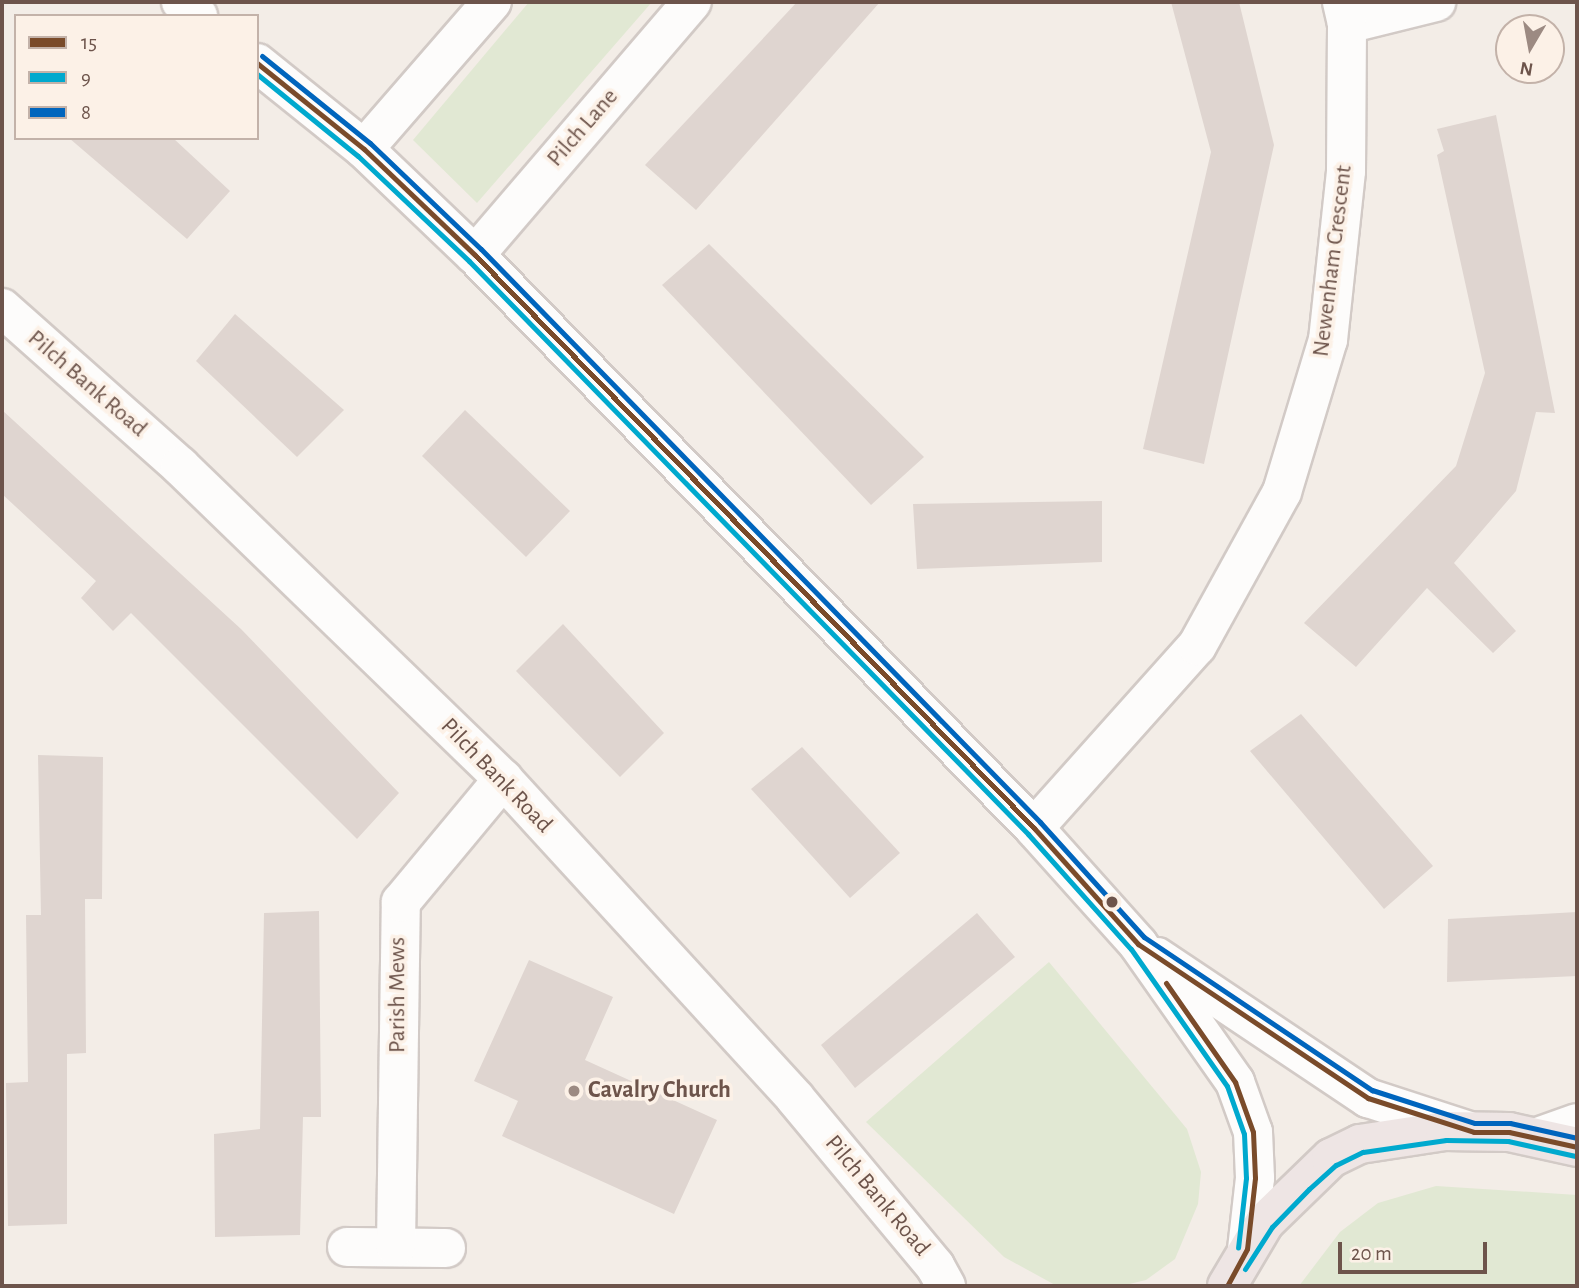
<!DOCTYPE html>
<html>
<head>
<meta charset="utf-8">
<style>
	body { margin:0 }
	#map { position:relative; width:1579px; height:1288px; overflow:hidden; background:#f3ede7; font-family:"Alegreya Sans",sans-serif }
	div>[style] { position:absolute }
	.green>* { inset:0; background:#e1e8d3 }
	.building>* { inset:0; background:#dfd5d0 }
	.roads { filter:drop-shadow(2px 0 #d2cac6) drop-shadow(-2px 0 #d2cac6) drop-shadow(0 2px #d2cac6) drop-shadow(0 -2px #d2cac6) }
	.minor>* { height:38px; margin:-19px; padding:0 19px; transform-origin:19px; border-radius:19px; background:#fdfcfb }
	.highway>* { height:38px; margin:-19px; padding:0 19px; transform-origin:19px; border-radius:19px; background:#eee5e4 }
	.bus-1>* { height:5px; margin:-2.5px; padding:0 2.5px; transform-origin:2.5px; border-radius:2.5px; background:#7a4b2a }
	.bus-2>* { height:5px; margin:-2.5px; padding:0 2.5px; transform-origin:2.5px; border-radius:2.5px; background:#00a9ce }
	.bus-3>* { height:5px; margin:-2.5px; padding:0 2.5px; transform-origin:2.5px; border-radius:2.5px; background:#0065bd }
	.dots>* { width:19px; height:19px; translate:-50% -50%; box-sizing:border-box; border:4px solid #fcf1e7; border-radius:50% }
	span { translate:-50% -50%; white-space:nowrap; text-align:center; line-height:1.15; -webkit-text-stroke:7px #fcf1e7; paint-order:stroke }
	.street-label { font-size:24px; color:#6d544b }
	.poi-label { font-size:24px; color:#6d544b; font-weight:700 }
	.left { translate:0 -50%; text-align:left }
	.frame { position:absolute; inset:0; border:4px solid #6d544b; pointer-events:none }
	.legend { position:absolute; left:14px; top:14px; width:245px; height:126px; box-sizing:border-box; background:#fcf1e7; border:2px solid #c3b2a9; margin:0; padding:9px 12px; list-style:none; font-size:21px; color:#6d544b }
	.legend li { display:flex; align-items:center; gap:14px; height:35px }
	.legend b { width:35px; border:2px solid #c3b2a9 }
	.north { position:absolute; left:1495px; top:14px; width:70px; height:70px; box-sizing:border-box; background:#fcf1e7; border:2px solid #c3b2a9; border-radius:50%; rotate:190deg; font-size:19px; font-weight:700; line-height:28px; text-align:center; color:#6d544b }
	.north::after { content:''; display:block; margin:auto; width:24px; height:32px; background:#9c8a82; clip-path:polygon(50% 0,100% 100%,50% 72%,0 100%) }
	.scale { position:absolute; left:1338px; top:1242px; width:149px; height:32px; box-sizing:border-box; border:4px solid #6d544b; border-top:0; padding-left:9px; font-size:21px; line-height:24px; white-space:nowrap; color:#6d544b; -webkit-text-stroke:5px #fcf1e7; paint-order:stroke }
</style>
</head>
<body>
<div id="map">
	<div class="green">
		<i style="clip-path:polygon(529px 2px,652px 2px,477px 203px,413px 140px)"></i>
		<i style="clip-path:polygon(1049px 962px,1187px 1129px,1201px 1172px,1198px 1204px,1175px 1259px,1146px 1280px,1121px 1286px,1057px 1286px,1004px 1257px,866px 1122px)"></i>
		<i style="clip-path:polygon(1436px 1186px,1577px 1195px,1577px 1286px,1299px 1286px,1340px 1232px,1378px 1203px)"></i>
	</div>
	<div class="building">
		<i style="clip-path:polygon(797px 2px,880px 2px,696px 210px,645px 165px)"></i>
		<i style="clip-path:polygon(1171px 2px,1239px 2px,1274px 145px,1204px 464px,1143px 449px,1211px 152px)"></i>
		<i style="clip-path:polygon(1496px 115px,1555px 413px,1536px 412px,1516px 491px,1454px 563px,1516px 631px,1493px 653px,1427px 588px,1356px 667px,1304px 623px,1456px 466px,1485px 373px,1437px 155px,1444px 151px,1437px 129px)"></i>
		<i style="clip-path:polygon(69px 138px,173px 138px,230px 191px,187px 239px)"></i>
		<i style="clip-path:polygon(709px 244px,924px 457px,871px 505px,662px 285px)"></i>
		<i style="clip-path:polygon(235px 314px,344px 410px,297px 457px,196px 361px)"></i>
		<i style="clip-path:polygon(2px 410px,241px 629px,399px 793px,357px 839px,131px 613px,113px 631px,81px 598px,96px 581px,2px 494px)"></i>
		<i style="clip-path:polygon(465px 410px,570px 511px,526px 557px,422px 456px)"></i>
		<i style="clip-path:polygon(1102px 501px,1102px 562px,917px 569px,913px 504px)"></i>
		<i style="clip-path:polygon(563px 624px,664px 733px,620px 777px,516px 671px)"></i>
		<i style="clip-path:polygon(1301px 714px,1433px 866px,1384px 909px,1250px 751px)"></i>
		<i style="clip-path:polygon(802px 747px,900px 853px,850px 898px,751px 789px)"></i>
		<i style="clip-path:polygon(38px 755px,103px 757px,102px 899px,85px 899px,86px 1053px,67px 1054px,67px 1224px,8px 1226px,6px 1083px,28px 1082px,26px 915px,41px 915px)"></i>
		<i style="clip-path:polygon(319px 911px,321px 1117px,303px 1117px,300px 1235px,215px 1237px,214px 1134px,260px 1129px,264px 913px)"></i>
		<i style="clip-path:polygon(1577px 912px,1577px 976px,1447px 982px,1448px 919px)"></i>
		<i style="clip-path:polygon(977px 913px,1015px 957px,855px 1088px,821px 1045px)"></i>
		<i style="clip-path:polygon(529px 960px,613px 997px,585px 1060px,717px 1120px,674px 1214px,502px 1136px,518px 1101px,474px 1081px)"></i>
	</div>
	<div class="roads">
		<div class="minor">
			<i style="left:181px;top:2px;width:22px;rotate:39deg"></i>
			<i style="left:1347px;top:24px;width:92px;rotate:-13.9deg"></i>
			<i style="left:257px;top:63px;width:137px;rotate:38.8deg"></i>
			<i style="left:364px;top:149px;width:153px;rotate:43.7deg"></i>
			<i style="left:475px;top:255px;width:801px;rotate:45.71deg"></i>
			<i style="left:1034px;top:828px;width:156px;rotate:48.1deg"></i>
			<i style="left:1138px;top:944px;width:169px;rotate:54.9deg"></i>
			<i style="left:1235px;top:1082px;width:53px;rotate:70.2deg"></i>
			<i style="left:1253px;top:1132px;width:46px;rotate:87.5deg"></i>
			<i style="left:1255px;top:1178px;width:71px;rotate:96.4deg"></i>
			<i style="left:364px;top:149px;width:195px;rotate:-49deg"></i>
			<i style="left:475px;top:255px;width:333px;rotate:-49.4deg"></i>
			<i style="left:2px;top:308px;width:238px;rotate:41.6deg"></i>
			<i style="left:180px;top:466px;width:450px;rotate:44.1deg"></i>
			<i style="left:503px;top:779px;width:432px;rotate:47.5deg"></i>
			<i style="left:795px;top:1098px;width:219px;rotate:50.2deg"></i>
			<i style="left:935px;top:1266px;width:23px;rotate:61deg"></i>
			<i style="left:1034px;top:828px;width:244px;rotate:-48.2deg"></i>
			<i style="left:1197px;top:646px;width:176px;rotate:-61.1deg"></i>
			<i style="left:1282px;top:492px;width:159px;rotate:-73.2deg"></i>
			<i style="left:1328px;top:340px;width:170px;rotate:-83.9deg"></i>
			<i style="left:1346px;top:171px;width:147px;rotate:-89.6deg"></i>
			<i style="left:1347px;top:24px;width:23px;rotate:-103deg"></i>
			<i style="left:1157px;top:957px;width:254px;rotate:33.8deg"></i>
			<i style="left:1368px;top:1098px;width:106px;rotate:18.1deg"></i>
			<i style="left:1538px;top:1137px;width:41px;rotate:-19.7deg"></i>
			<i style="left:347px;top:1247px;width:99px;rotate:0.6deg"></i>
			<i style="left:396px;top:1247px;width:345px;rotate:-89.2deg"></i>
			<i style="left:401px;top:902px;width:160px;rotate:-50.3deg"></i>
		</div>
		<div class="highway">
			<i style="left:1227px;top:1286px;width:74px;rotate:-59.3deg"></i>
			<i style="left:1265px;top:1222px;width:92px;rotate:-44.1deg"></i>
			<i style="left:1331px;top:1158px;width:32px;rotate:-26deg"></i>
			<i style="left:1360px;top:1144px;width:86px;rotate:-8.7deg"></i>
			<i style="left:1445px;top:1131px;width:64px;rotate:0.9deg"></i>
			<i style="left:1509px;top:1132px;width:70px;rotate:12.4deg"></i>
		</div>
	</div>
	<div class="bus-1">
		<i style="left:257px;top:63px;width:137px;rotate:38.8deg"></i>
		<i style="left:364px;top:149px;width:153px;rotate:43.7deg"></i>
		<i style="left:475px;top:255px;width:801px;rotate:45.71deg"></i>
		<i style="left:1034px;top:828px;width:156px;rotate:48.1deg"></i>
		<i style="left:1138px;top:944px;width:277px;rotate:33.8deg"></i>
		<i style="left:1368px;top:1098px;width:111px;rotate:17.8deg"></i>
		<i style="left:1474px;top:1132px;width:35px"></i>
		<i style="left:1509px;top:1132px;width:70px;rotate:12.4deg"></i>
		<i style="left:1166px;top:983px;width:121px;rotate:55.1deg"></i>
		<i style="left:1235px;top:1082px;width:53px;rotate:70.2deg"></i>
		<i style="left:1253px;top:1132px;width:46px;rotate:87.5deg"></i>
		<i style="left:1255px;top:1178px;width:71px;rotate:96.4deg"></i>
		<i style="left:1247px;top:1249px;width:42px;rotate:118.4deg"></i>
	</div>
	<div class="bus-2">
		<i style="left:257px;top:74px;width:130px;rotate:39.1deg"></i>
		<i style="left:358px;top:156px;width:153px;rotate:43.4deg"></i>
		<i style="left:469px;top:261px;width:801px;rotate:45.71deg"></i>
		<i style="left:1028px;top:834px;width:154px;rotate:48.2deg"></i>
		<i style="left:1131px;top:949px;width:167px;rotate:55deg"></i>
		<i style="left:1227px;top:1086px;width:51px;rotate:70.5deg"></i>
		<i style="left:1244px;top:1134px;width:44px;rotate:87.4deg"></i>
		<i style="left:1246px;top:1178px;width:70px;rotate:96.5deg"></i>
		<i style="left:1245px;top:1269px;width:50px;rotate:-57.3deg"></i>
		<i style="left:1272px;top:1227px;width:53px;rotate:-45.8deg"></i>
		<i style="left:1309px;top:1189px;width:36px;rotate:-42deg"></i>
		<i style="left:1336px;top:1165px;width:30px;rotate:-26deg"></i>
		<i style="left:1363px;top:1152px;width:84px;rotate:-8.2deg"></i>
		<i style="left:1446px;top:1140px;width:62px;rotate:0.9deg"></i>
		<i style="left:1508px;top:1141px;width:69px;rotate:12.6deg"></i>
	</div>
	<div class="bus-3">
		<i style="left:262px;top:56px;width:139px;rotate:38.9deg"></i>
		<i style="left:370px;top:143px;width:153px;rotate:43.7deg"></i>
		<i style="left:481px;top:249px;width:801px;rotate:45.71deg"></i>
		<i style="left:1040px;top:822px;width:155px;rotate:47.9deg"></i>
		<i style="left:1144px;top:937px;width:275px;rotate:33.9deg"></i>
		<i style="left:1372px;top:1090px;width:108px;rotate:17.8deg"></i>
		<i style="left:1475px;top:1123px;width:35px"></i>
		<i style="left:1510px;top:1123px;width:69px;rotate:12.6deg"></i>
	</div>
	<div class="dots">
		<i style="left:1112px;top:902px;background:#6d544b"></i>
		<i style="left:574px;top:1091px;background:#9c8a82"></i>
	</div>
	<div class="street-label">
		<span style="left:583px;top:128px;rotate:-49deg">Pilch Lane</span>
		<span style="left:1333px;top:261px;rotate:-83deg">Newenham Crescent</span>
		<span style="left:87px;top:384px;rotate:41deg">Pilch Bank Road</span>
		<span style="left:496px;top:776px;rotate:46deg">Pilch Bank Road</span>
		<span style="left:398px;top:995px;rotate:-90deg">Parish Mews</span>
		<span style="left:877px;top:1196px;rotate:50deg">Pilch Bank Road</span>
	</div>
	<div class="poi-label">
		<span class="left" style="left:588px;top:1091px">Cavalry Church</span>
	</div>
	<div class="frame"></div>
	<ul class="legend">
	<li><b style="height:9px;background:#7a4b2a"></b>15</li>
	<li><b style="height:9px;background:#00a9ce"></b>9</li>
	<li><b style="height:9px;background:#0065bd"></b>8</li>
	</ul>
	<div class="north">N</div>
	<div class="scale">20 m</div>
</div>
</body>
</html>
